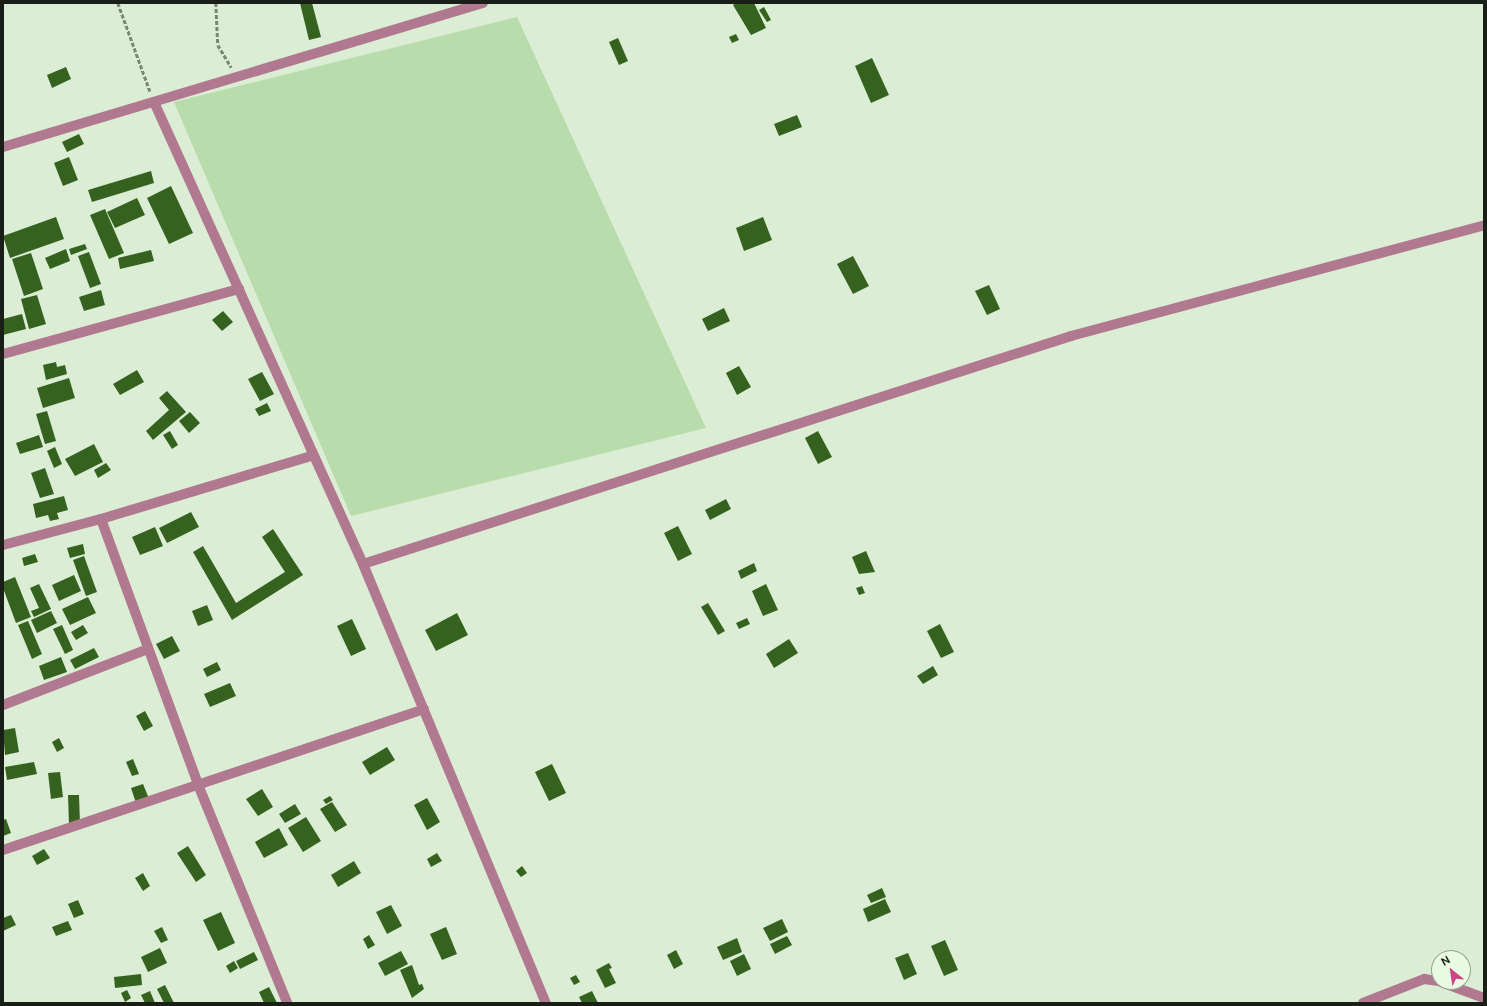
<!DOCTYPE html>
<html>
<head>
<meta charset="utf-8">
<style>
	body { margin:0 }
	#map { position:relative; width:1487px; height:1006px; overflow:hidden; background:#dbedd4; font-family:"DM Sans",sans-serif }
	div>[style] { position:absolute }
	.green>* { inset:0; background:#b9dcac }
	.building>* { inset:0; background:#35631f }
	.path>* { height:2.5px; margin-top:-1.25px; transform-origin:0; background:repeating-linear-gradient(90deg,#7a8675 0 4px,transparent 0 6px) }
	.street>* { height:10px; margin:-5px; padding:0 5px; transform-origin:5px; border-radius:5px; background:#b17990 }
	span { translate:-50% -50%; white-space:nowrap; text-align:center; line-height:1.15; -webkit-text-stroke:4px #e8fae1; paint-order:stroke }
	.frame { position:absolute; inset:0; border:4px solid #191f17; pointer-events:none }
	.north { position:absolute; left:1431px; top:950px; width:40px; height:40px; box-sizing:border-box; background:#e8fae1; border:1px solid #95a290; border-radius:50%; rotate:330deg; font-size:11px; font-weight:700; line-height:16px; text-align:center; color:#191f17 }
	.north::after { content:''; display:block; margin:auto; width:14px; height:18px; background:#cb4587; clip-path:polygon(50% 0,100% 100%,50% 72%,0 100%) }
</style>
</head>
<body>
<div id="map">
	<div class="green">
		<i style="clip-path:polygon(517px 17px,706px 428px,351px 516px,174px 102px)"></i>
	</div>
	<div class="building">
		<i style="clip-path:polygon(300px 3px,312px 3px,321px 37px,309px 40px)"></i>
		<i style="clip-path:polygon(736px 3px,754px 3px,766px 28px,751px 35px,733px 5px)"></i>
		<i style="clip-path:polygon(764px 7px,771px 20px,767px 22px,759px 10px)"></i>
		<i style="clip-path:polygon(736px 34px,739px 40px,732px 43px,729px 37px)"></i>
		<i style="clip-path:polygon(618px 38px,628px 61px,619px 65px,609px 42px)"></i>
		<i style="clip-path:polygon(872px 58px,889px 95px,871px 103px,855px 66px)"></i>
		<i style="clip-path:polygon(66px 67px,71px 79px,52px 88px,47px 75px)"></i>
		<i style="clip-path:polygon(797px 115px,802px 127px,779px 136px,774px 124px)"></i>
		<i style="clip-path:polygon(79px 134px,84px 144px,67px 152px,62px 142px)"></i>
		<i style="clip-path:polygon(69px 157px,78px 180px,63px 186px,54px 163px)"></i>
		<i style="clip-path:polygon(151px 171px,154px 183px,92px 202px,88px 190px)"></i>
		<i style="clip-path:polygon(171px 186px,193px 233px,169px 244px,147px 198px)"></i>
		<i style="clip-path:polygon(137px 198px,145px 215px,115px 228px,107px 212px)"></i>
		<i style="clip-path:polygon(105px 209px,124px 253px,109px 259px,90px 215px)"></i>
		<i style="clip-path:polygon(56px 217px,64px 239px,10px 258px,3px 236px)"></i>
		<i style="clip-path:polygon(763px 217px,772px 240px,744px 251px,736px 228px)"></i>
		<i style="clip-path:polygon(85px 244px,87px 249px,71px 255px,69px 249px)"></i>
		<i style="clip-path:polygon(66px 249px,70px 261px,50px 269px,45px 258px)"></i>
		<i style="clip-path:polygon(151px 250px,154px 261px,120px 269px,118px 258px)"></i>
		<i style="clip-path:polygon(89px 252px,101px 284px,90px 288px,78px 256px)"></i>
		<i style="clip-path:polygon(31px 253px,43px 289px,24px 296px,12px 259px)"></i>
		<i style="clip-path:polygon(853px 256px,869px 286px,853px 294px,837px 264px)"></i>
		<i style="clip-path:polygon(989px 285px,1000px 309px,987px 315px,975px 291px)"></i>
		<i style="clip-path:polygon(101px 290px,105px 305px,84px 311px,79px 297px)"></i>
		<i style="clip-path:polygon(37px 295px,46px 324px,29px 329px,21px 299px)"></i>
		<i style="clip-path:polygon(724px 308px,730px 321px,708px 331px,702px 319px)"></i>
		<i style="clip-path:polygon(223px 311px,233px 322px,222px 331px,212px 320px)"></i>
		<i style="clip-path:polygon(22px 314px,26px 329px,3px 335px,3px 319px)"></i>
		<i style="clip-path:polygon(56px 362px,57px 367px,65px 365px,67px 374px,46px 380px,43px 365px)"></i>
		<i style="clip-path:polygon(739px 366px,751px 387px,737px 395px,726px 373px)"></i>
		<i style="clip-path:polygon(137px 370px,144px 382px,120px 395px,113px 384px)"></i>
		<i style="clip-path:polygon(262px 372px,274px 394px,260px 401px,248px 379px)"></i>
		<i style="clip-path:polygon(69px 378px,75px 398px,43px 408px,37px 388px)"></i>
		<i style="clip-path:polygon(167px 391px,186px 412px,153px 440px,146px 431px,169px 410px,159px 398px)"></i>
		<i style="clip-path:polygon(267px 403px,271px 411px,259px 416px,255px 409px)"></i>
		<i style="clip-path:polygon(47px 411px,56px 441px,45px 444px,36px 414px)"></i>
		<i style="clip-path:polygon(190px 412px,200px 423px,189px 433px,179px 421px)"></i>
		<i style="clip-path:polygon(170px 431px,178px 445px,172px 449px,163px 435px)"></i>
		<i style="clip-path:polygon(818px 431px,832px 457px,818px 464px,805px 438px)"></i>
		<i style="clip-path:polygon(39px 435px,43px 447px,20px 454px,16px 443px)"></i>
		<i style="clip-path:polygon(94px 444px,103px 462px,75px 476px,65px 459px)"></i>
		<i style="clip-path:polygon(55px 447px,62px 464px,54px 468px,47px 451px)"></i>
		<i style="clip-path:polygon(106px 463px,111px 470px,98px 478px,94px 470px)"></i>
		<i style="clip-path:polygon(45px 468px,54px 494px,40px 498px,31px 473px)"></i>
		<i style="clip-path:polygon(64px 496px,68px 510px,57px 513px,59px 519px,50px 521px,48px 515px,36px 518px,33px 504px)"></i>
		<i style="clip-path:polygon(726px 499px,731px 509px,710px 520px,705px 510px)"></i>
		<i style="clip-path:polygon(191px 512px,199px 527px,167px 543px,159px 528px)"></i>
		<i style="clip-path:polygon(678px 526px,692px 554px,678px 561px,664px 533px)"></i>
		<i style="clip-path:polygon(155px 527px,163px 546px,140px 555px,132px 537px)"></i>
		<i style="clip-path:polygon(273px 529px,303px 575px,232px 620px,193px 552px,203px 546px,236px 603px,285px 572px,262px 537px)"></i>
		<i style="clip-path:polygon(83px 544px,85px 554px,70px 558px,67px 548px)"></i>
		<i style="clip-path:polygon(866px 551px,875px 572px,859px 574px,852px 557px)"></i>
		<i style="clip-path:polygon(35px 554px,38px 562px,24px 566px,22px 558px)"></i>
		<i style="clip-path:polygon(84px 556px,97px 592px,86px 596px,73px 560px)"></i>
		<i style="clip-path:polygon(754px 563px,757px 571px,741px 579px,738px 571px)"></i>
		<i style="clip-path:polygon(74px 575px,81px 591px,59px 601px,52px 585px)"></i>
		<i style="clip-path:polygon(15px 577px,31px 617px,16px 623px,3px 588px,3px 582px)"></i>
		<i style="clip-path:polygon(39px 584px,51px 609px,34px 617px,31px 611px,39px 608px,30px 588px)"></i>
		<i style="clip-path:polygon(766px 584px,778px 610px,763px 616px,752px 591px)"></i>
		<i style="clip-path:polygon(862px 586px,865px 593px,859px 595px,856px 588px)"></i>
		<i style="clip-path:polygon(88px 597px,96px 613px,70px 625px,62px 609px)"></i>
		<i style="clip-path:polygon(708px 603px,725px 631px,718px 635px,701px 607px)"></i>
		<i style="clip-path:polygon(207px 605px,213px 620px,198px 626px,192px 611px)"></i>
		<i style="clip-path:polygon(51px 611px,57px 623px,37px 633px,31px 620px)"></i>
		<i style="clip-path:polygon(457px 613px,468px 635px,436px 651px,425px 630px)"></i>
		<i style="clip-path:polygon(747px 618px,750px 624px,739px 629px,736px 623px)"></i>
		<i style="clip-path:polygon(352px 619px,366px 649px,351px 656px,337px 626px)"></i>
		<i style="clip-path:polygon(28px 621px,42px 654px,32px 659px,18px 625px)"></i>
		<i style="clip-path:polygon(940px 624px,954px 652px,941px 658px,927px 631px)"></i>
		<i style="clip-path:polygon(62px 625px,73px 650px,65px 654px,53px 629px)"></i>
		<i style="clip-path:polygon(83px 625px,88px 633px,76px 640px,71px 632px)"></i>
		<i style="clip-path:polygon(172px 636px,180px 651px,164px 659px,156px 644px)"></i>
		<i style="clip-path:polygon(789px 639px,798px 653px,774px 668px,766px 654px)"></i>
		<i style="clip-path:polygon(94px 648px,99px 657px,75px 669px,70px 660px)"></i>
		<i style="clip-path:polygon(61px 657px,67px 672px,44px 680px,39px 666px)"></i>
		<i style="clip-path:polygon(217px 662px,221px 670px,207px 677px,203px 669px)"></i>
		<i style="clip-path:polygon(933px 666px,938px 675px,923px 684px,917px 676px)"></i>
		<i style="clip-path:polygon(230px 683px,236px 696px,210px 707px,204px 694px)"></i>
		<i style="clip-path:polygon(145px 711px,153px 726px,144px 731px,136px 716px)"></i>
		<i style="clip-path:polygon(15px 728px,19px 752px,5px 755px,3px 730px)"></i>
		<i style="clip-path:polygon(59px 738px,64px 748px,57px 752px,52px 742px)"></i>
		<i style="clip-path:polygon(387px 747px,395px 760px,370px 775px,362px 762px)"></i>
		<i style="clip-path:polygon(133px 759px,139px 774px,132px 776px,126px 762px)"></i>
		<i style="clip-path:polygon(34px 762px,37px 774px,7px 780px,5px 767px)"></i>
		<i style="clip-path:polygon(552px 764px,566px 793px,549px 801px,535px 772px)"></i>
		<i style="clip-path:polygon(60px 772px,63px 797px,51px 799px,48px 773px)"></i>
		<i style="clip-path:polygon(143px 784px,150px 801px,137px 806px,131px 788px)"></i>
		<i style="clip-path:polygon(262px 789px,273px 807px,258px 816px,246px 799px)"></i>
		<i style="clip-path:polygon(68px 795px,79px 795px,80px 824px,69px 824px)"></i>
		<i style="clip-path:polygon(330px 796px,333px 800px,326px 804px,323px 800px)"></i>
		<i style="clip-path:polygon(427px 798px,440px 822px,427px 830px,414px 805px)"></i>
		<i style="clip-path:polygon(332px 802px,347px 825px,335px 832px,320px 809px)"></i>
		<i style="clip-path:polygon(295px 804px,301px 814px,285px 823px,279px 814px)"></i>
		<i style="clip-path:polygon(306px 817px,321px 841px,303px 852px,288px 828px)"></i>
		<i style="clip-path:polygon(6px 819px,11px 833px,3px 836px,3px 820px)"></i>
		<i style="clip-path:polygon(279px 828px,288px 845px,264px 858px,255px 842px)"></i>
		<i style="clip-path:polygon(188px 846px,206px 875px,196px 882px,177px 853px)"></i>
		<i style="clip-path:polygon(44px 849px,50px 858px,37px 865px,32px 856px)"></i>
		<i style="clip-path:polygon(437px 853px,442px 861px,431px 867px,427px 859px)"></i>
		<i style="clip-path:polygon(354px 861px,361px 873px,338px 887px,331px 875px)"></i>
		<i style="clip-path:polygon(522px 866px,527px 873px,521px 877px,516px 871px)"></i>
		<i style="clip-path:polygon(143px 873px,150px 886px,143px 891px,135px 878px)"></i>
		<i style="clip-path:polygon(882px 888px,886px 897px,871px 903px,867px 895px)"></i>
		<i style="clip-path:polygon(885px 899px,891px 912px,868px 922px,863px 909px)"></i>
		<i style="clip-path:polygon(78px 900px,84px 914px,74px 918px,68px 904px)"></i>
		<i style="clip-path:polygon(391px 905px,402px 926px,387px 934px,376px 912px)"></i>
		<i style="clip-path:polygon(221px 912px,235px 943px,218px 951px,203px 920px)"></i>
		<i style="clip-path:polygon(11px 915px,16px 925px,3px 931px,3px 918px)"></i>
		<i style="clip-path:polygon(782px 919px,788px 932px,770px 941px,763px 928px)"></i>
		<i style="clip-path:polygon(68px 921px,72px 930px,56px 936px,52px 927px)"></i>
		<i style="clip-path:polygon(162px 927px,168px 940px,161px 943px,154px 931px)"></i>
		<i style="clip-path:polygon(446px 927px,457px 954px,442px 960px,430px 934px)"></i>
		<i style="clip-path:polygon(369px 935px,375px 945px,368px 949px,363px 939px)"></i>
		<i style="clip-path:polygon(787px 936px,792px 945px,775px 954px,770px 944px)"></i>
		<i style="clip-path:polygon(737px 938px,742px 952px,723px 960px,717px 947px)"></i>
		<i style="clip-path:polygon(945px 940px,958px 970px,944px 976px,931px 946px)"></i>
		<i style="clip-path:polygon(160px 948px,167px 963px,148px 972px,141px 957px)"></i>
		<i style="clip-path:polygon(676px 950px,683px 964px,674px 969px,667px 955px)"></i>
		<i style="clip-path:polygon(401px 951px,408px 964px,385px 976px,378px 963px)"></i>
		<i style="clip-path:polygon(254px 952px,258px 960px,240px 969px,236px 961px)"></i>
		<i style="clip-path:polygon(908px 953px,917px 974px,904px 980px,895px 958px)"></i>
		<i style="clip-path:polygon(744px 954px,751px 969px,737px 976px,730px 961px)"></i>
		<i style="clip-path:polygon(234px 961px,238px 968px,230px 973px,226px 966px)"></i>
		<i style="clip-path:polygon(609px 963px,612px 968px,609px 969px,616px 983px,605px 988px,596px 970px)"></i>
		<i style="clip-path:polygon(412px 965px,419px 985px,422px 984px,424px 989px,412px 998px,400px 970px)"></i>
		<i style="clip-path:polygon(141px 974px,142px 985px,115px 988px,114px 977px)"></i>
		<i style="clip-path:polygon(576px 975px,580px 982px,574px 985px,570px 978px)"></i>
		<i style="clip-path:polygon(165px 985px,174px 1003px,164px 1003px,157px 989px)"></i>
		<i style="clip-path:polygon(269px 987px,277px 1003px,264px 1003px,259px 992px)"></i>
		<i style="clip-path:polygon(127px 990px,131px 998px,125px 1002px,121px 993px)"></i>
		<i style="clip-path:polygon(150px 991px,155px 1003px,145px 1003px,141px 995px)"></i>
		<i style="clip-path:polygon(592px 991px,598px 1003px,582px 1003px,579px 997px)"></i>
	</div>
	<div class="path">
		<i style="left:118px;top:3px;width:94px;rotate:70deg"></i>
		<i style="left:216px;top:3px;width:42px;rotate:87.3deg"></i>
		<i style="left:218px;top:45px;width:26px;rotate:59deg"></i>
	</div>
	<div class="street">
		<i style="left:154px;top:102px;width:507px;rotate:65.66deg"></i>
		<i style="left:363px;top:564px;width:476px;rotate:67.4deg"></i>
		<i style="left:3px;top:147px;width:501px;rotate:-16.7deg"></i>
		<i style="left:3px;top:354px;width:245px;rotate:-15.4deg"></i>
		<i style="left:101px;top:519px;width:285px;rotate:69.9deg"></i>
		<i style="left:199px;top:787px;width:233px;rotate:67.8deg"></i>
		<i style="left:3px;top:545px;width:101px;rotate:-14.9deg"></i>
		<i style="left:101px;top:519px;width:222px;rotate:-16.7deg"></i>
		<i style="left:363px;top:564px;width:744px;rotate:-17.85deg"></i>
		<i style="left:1071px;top:336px;width:428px;rotate:-15deg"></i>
		<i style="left:3px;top:705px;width:155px;rotate:-21.1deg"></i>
		<i style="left:3px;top:850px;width:444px;rotate:-18.5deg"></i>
		<i style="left:1441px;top:982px;width:46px;rotate:20.4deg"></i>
		<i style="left:1363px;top:1003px;width:66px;rotate:-21.5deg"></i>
		<i style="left:1424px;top:979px;width:15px;rotate:8deg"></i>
	</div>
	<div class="frame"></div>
	<div class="north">N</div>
</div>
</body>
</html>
